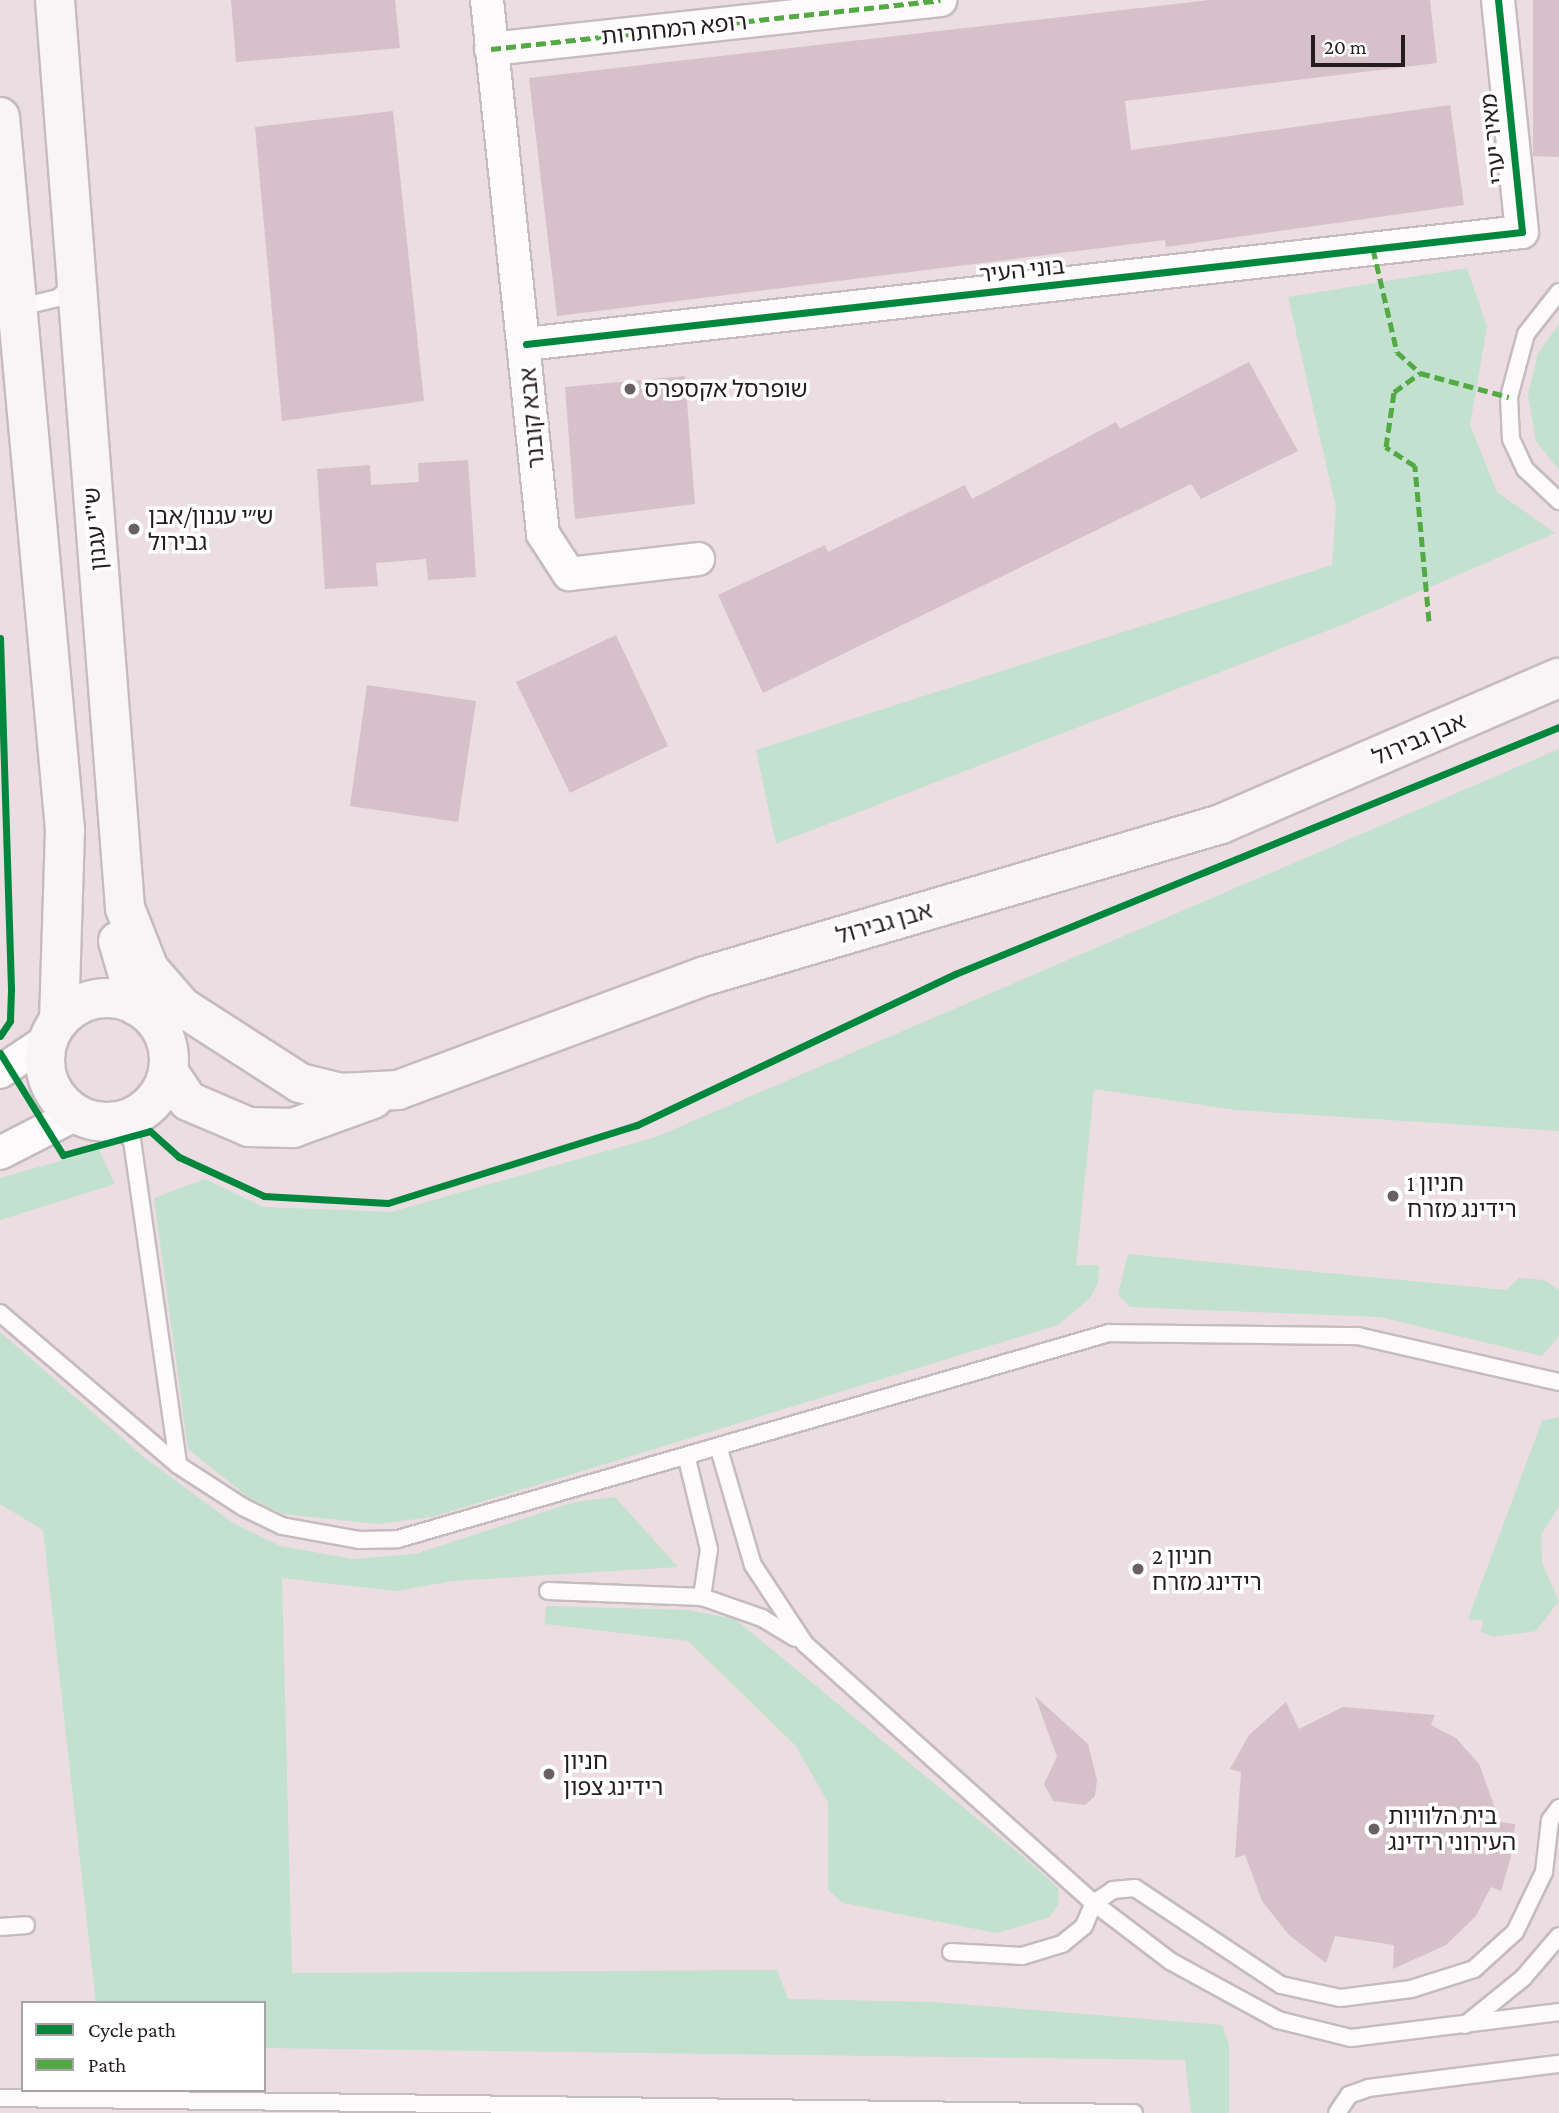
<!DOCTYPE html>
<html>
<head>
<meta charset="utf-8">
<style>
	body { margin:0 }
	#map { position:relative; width:1559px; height:2113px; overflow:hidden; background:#ebdde2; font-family:"Crimson Pro","Noto Sans Hebrew",serif }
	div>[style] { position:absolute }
	.green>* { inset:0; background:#c2e1cf }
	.building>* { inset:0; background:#d6c0c9 }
	.roads { filter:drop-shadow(2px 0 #c6bbbf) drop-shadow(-2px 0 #c6bbbf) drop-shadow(0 2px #c6bbbf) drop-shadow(0 -2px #c6bbbf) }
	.service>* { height:16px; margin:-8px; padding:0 8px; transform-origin:8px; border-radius:8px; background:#fcfafb }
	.minor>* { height:32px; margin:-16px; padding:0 16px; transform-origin:16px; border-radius:16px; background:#fcfafb }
	.secondary>* { height:38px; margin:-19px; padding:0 19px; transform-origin:19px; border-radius:19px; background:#f9f4f6 }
	.secondary>.ring { margin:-19px; padding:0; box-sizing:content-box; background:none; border:38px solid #f9f4f6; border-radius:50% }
	.quiet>* { height:5px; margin-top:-2.5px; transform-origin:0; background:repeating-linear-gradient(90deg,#53a943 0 10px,transparent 0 15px) }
	.cycleway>* { height:7px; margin:-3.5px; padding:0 3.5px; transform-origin:3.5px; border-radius:3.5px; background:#00873e }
	.dots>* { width:19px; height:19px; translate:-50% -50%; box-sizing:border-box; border:4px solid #fff; border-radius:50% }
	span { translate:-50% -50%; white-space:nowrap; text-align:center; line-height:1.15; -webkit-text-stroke:7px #fff; paint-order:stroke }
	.street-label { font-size:23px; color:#251c20 }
	.poi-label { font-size:23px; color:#251c20 }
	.left { translate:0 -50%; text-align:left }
	.legend { position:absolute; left:21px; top:2001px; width:245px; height:91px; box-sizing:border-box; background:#fff; border:2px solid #a8a4a6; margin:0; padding:9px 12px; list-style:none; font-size:21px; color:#251c20 }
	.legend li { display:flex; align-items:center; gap:14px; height:35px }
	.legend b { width:35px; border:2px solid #a8a4a6 }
	.scale { position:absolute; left:1311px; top:35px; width:94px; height:32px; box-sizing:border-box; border:4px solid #251c20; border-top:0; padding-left:9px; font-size:21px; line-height:24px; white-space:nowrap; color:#251c20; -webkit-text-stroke:5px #fff; paint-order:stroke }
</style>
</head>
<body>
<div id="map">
	<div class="green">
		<i style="clip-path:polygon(1467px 268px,1487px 327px,1470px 425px,1497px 492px,1555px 533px,1342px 625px,776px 844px,756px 750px,1332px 565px,1336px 508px,1288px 297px)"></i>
		<i style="clip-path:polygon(1559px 324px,1559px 470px,1536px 441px,1528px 395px,1538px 353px)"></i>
		<i style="clip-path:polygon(1559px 749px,1559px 1131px,1236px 1110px,1094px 1089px,1076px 1265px,1099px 1265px,1098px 1283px,1090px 1298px,1058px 1325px,432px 1517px,377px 1524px,283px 1514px,248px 1497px,188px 1449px,154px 1198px,205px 1179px,263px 1207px,391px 1212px,656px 1137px)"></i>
		<i style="clip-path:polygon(99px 1150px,115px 1184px,0 1220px,0 1178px)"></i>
		<i style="clip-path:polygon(1128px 1254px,1506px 1290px,1519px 1278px,1544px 1280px,1559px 1290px,1559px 1336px,1542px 1356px,1380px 1317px,1130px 1307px,1118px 1294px)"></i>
		<i style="clip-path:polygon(0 1332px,145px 1458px,233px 1523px,280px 1546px,353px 1559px,415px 1554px,575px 1502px,615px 1497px,678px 1567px,453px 1581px,396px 1591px,282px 1578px,292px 1973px,777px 1970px,788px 1999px,934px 2002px,1222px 2025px,1229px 2044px,1229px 2113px,1191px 2113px,1185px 2060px,264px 2048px,264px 2003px,96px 2003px,43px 1530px,0 1504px)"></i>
		<i style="clip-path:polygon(1559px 1417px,1559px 1506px,1541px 1535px,1542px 1563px,1559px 1601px,1536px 1631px,1493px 1637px,1481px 1632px,1483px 1621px,1468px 1619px,1542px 1421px)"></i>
		<i style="clip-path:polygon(546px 1606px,688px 1610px,735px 1619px,1033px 1865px,1058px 1888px,1059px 1903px,1050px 1917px,997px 1933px,843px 1903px,828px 1890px,828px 1802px,795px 1745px,688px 1641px,545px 1624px)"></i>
	</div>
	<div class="building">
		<i style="clip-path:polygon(231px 0,395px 0,400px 48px,236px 62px)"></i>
		<i style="clip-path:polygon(1210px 0,1430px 0,1437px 63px,1125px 101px,1131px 150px,1450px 105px,1464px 205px,1166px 247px,1165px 240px,557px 316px,529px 78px)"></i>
		<i style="clip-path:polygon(1533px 0,1559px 0,1559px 157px,1533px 156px)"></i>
		<i style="clip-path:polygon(393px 111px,424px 401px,282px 421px,255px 127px)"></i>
		<i style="clip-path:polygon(1249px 362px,1298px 451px,1201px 499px,1191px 484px,763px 693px,718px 595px,825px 545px,828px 552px,965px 485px,972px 499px,1116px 422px,1120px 429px)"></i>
		<i style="clip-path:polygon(685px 376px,695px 504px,575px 519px,565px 387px)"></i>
		<i style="clip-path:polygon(468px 460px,476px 577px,428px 580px,426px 559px,376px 563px,378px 586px,325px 589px,317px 469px,370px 465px,371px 485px,419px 482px,418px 463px)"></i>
		<i style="clip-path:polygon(616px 635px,668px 746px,570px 793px,516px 682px)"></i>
		<i style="clip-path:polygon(367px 685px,476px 701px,458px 822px,350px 806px)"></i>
		<i style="clip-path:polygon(1035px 1696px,1088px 1744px,1097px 1780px,1095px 1796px,1085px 1805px,1053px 1801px,1044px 1784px,1057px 1757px)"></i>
		<i style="clip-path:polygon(1286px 1702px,1299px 1729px,1343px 1707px,1435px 1715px,1431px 1725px,1456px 1738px,1479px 1764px,1500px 1822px,1515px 1824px,1511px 1857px,1501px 1891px,1491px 1887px,1476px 1916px,1446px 1945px,1393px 1969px,1394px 1945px,1335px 1936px,1326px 1963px,1289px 1935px,1262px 1901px,1245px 1855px,1235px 1858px,1241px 1772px,1230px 1769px,1249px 1735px)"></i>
	</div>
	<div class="roads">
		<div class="service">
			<i style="left:1559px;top:292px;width:53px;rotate:128.2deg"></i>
			<i style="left:1526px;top:334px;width:65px;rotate:105.1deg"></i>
			<i style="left:1509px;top:397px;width:42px;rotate:87.3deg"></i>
			<i style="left:1511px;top:439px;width:33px;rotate:65deg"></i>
			<i style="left:1525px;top:469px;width:47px;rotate:43.3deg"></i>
			<i style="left:16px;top:308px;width:43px;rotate:-13.4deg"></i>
			<i style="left:58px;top:298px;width:21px;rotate:-43deg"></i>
			<i style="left:112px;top:1123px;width:26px;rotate:40deg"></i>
			<i style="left:132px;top:1140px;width:328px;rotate:81.9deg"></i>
			<i style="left:0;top:1313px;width:234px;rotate:40.5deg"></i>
			<i style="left:178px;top:1465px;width:77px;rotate:32.9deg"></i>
			<i style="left:243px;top:1507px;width:43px;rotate:26deg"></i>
			<i style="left:282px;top:1526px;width:78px;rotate:10.3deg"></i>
			<i style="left:359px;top:1540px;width:39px;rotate:-1deg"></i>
			<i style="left:398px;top:1539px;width:740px;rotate:-16.16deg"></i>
			<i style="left:1109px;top:1333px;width:249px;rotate:0.7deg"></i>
			<i style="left:1358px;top:1336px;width:206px;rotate:12.9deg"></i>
			<i style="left:719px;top:1449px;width:121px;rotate:73.7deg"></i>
			<i style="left:753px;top:1565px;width:95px;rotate:56.6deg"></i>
			<i style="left:805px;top:1644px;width:388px;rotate:41.9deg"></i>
			<i style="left:1094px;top:1903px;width:96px;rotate:37.3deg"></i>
			<i style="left:1170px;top:1961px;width:123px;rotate:28.6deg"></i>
			<i style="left:1278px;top:2020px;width:75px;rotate:13.9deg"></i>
			<i style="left:1351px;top:2038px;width:210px;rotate:-7.1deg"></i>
			<i style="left:687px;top:1459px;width:93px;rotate:76.3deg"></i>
			<i style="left:709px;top:1549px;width:49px;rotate:98.3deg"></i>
			<i style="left:548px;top:1591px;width:154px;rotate:2.2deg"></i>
			<i style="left:702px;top:1597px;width:64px;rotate:19.3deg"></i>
			<i style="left:762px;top:1618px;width:39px;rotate:31deg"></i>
			<i style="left:0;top:1927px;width:26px;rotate:-4deg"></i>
			<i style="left:951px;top:1952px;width:71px;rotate:3.2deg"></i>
			<i style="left:1022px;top:1956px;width:42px;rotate:-16.7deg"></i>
			<i style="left:1062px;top:1944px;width:28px;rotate:-39deg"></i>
			<i style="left:1084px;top:1926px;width:25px;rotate:-67deg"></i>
			<i style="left:1094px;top:1903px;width:23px;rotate:-34deg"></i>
			<i style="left:1113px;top:1890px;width:22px;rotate:-5deg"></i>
			<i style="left:1135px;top:1888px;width:175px;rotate:33.6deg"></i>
			<i style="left:1281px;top:1985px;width:60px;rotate:12.4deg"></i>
			<i style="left:1340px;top:1998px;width:72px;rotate:-7.2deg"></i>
			<i style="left:1411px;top:1989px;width:66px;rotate:-17.6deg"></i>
			<i style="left:1474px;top:1969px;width:55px;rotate:-42.1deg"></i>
			<i style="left:1515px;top:1932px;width:67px;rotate:-64.2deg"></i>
			<i style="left:1544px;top:1872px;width:52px;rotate:-83.4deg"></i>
			<i style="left:1550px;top:1820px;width:15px;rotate:-53deg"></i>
			<i style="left:1465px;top:2025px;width:75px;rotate:-39deg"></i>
			<i style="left:1523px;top:1978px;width:55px;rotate:-49.4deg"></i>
			<i style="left:0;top:2098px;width:1134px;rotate:0.76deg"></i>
			<i style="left:1337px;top:2113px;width:22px;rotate:-56deg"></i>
			<i style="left:1349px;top:2095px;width:20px;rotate:-20deg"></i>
			<i style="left:1368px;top:2088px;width:193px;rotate:-7.2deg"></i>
		</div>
		<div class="minor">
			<i style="left:487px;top:0;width:537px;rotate:84.01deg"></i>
			<i style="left:543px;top:534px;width:48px;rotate:57deg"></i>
			<i style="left:569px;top:574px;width:130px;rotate:-6.6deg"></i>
			<i style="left:491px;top:49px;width:452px;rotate:-6.2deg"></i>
			<i style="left:526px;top:344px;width:1002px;rotate:-6.42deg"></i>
			<i style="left:1522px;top:232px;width:233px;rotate:-95.9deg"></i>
			<i style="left:0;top:1072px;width:58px;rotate:-33.7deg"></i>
			<i style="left:0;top:1153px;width:85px;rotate:-27.2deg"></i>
		</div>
		<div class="secondary">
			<i style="left:55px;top:0;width:911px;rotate:85.59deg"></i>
			<i style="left:125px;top:908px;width:66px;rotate:68.5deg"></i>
			<i style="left:149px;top:969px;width:50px;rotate:49deg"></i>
			<i style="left:182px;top:1007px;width:140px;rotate:32.8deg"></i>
			<i style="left:300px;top:1083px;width:42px;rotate:13.7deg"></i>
			<i style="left:341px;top:1093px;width:57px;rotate:-3deg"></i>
			<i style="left:398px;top:1090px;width:327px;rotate:-20.4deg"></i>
			<i style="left:705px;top:976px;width:538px;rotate:-16.41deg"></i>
			<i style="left:1221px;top:824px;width:368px;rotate:-23.4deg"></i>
			<i style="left:0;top:117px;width:716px;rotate:84.79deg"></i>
			<i style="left:65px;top:830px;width:191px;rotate:91.8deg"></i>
			<i style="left:118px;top:941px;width:68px;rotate:73.7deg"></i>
			<i class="ring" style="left:45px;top:998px;width:86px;height:86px"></i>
			<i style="left:168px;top:1071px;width:36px;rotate:56deg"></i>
			<i style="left:188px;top:1101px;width:66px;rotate:23.1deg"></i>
			<i style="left:249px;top:1127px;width:44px;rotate:1.3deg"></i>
			<i style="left:293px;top:1128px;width:85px;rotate:-19.9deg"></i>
		</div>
	</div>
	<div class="quiet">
		<i style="left:491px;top:49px;width:452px;rotate:-6.2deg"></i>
		<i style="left:1373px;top:249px;width:106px;rotate:76.9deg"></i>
		<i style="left:1397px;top:352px;width:31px;rotate:42deg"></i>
		<i style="left:1429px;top:621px;width:156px;rotate:-95.2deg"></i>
		<i style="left:1415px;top:466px;width:35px;rotate:-147deg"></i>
		<i style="left:1386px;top:447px;width:56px;rotate:-81.7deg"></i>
		<i style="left:1394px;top:392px;width:32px;rotate:-36deg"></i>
		<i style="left:1420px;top:373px;width:92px;rotate:15.1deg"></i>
	</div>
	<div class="cycleway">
		<i style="left:526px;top:344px;width:1002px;rotate:-6.42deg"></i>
		<i style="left:1522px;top:232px;width:233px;rotate:-95.9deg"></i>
		<i style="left:0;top:638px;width:352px;rotate:88.2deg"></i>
		<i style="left:11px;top:990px;width:31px;rotate:92deg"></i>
		<i style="left:10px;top:1021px;width:18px;rotate:124deg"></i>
		<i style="left:0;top:1053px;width:120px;rotate:58.3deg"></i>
		<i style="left:63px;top:1155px;width:90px;rotate:-15.4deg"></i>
		<i style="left:150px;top:1131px;width:39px;rotate:42deg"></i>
		<i style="left:179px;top:1157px;width:94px;rotate:24.6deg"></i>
		<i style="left:264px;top:1196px;width:124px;rotate:3.2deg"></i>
		<i style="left:388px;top:1203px;width:261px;rotate:-17.4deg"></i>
		<i style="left:637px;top:1125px;width:352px;rotate:-25.4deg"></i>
		<i style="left:955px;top:974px;width:653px;rotate:-22.24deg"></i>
	</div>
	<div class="dots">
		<i style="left:630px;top:389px;background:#6a6064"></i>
		<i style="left:134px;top:529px;background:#6a6064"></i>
		<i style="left:1393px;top:1196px;background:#6a6064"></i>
		<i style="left:1138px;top:1569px;background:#6a6064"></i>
		<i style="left:549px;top:1774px;background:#6a6064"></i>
		<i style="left:1374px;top:1829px;background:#6a6064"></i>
	</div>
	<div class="street-label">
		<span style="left:674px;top:29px;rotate:-6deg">רופא המחתרות</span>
		<span style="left:1493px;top:139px;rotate:-96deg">מאיר יערי</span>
		<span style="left:1022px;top:270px;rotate:-6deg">בוני העיר</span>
		<span style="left:532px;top:418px;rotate:-95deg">אבא קובנר</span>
		<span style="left:95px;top:529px;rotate:-95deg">ש''י עגנון</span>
		<span style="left:1419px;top:739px;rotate:-23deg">אבן גבירול</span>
		<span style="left:884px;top:923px;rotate:-16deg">אבן גבירול</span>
	</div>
	<div class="poi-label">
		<span class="left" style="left:644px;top:389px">שופרסל אקספרס</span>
		<span class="left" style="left:148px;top:529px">ש״י עגנון/אבן<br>גבירול</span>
		<span class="left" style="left:1407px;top:1196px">1 חניון<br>רידינג מזרח</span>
		<span class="left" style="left:1152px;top:1569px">2 חניון<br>רידינג מזרח</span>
		<span class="left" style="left:563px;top:1774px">חניון<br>רידינג צפון</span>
		<span class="left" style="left:1388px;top:1829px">בית הלוויות<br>העירוני רידינג</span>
	</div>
	<ul class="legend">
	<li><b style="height:9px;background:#00873e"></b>Cycle path</li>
	<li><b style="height:9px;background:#53a943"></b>Path</li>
	</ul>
	<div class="scale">20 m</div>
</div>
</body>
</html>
